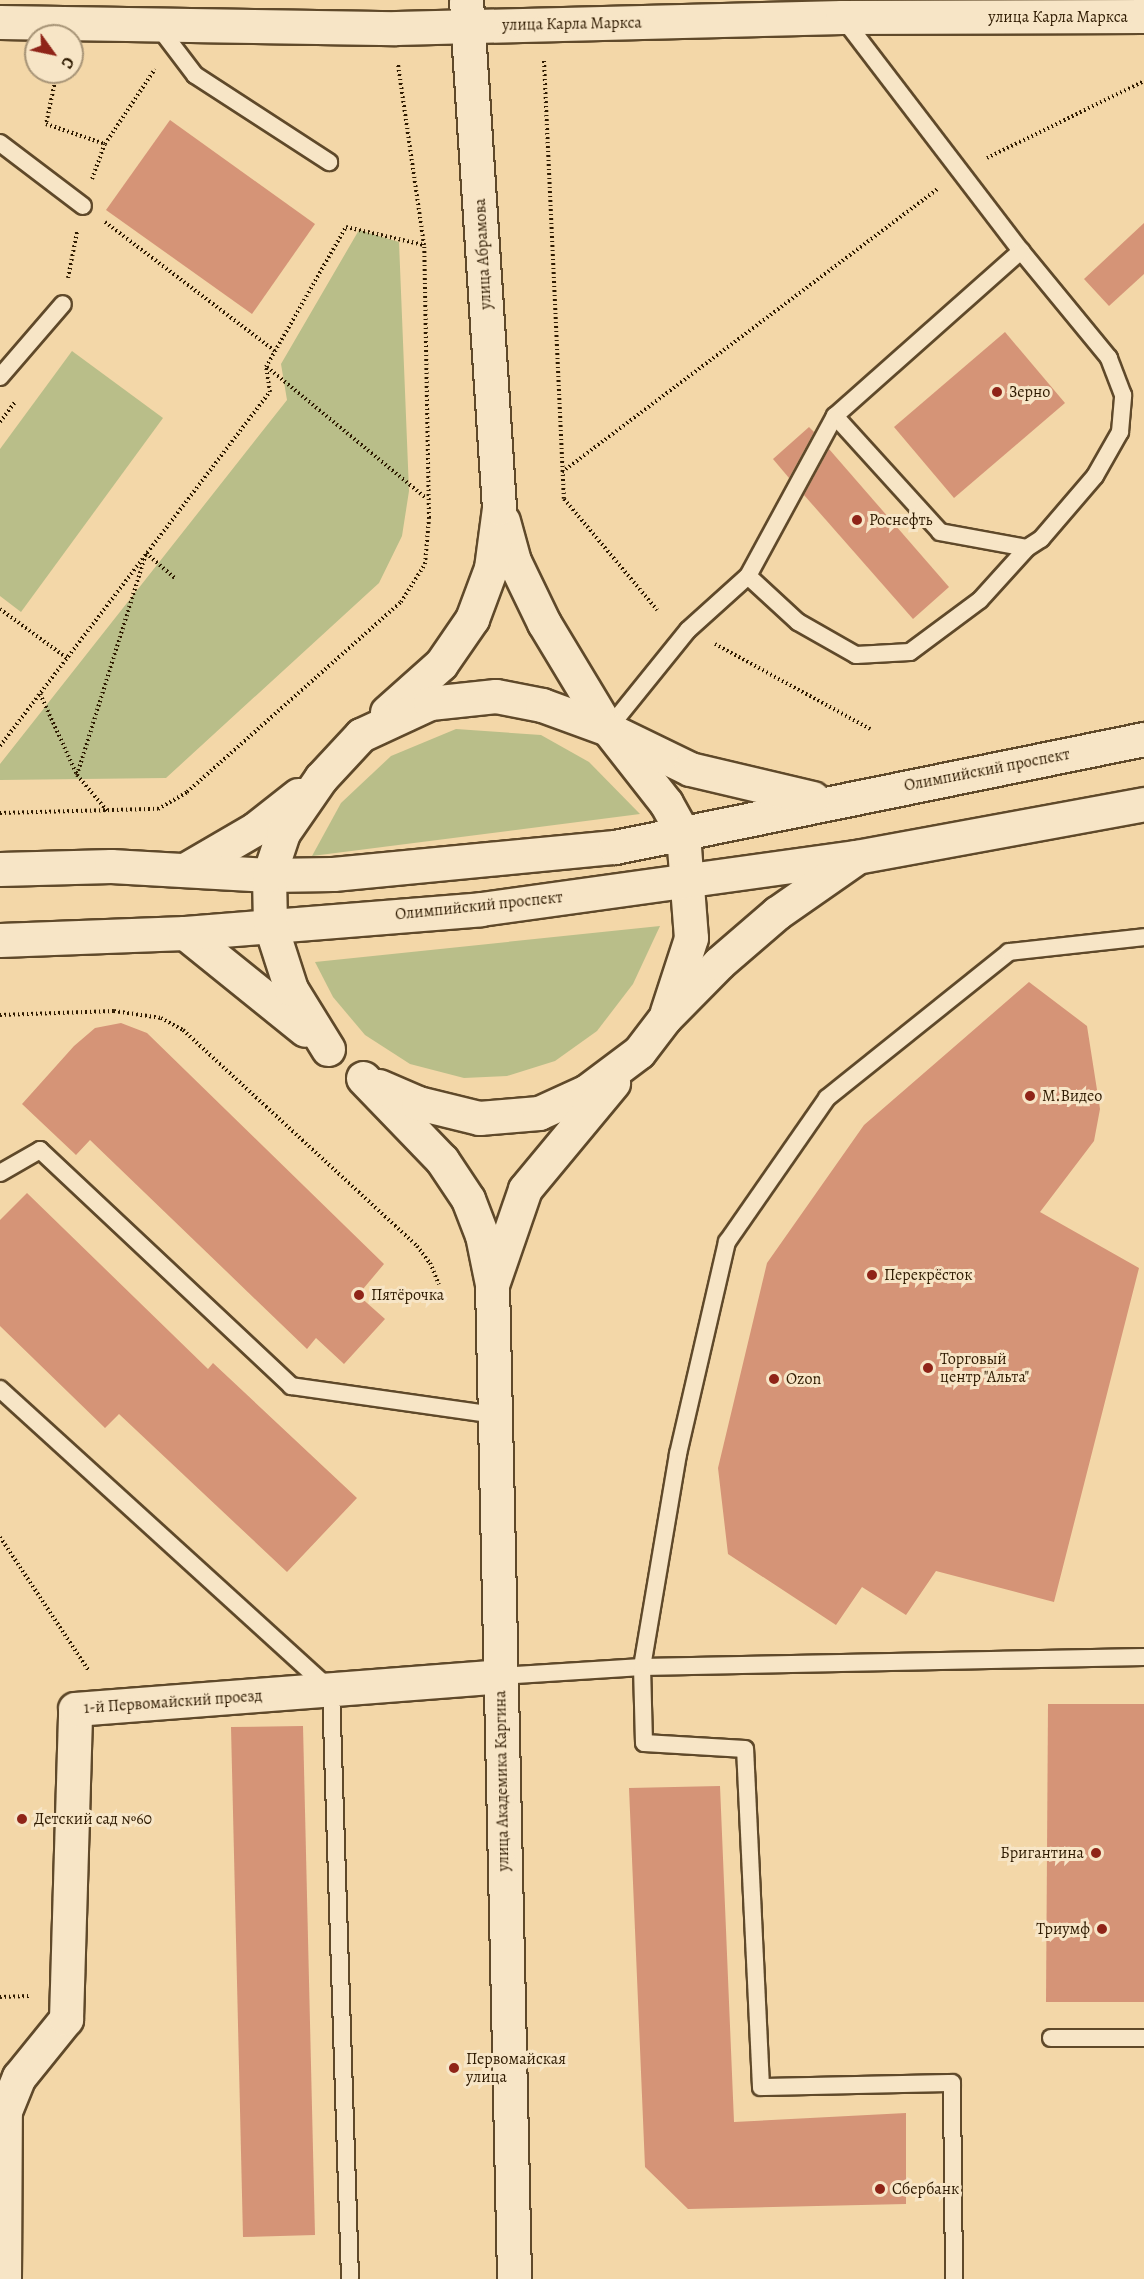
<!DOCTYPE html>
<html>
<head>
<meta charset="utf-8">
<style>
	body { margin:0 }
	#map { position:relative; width:1144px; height:2279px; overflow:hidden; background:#f3d7a8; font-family:Alegreya,serif }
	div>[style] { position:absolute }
	.green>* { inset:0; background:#b9be89 }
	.building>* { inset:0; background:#d59477 }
	.path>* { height:4px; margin-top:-2px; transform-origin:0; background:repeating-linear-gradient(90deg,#2e1a00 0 1.5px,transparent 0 4.5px) }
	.roads { filter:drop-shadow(2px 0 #5f492a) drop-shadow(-2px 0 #5f492a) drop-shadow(0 2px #5f492a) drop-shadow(0 -2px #5f492a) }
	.lane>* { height:16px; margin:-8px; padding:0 8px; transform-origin:8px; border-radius:8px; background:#f7e5c6 }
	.street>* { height:33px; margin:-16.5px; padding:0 16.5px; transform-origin:16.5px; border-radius:16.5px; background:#f7e5c6 }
	.secondary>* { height:33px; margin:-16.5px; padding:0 16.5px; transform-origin:16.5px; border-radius:16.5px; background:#f7e5c6 }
	.dots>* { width:16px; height:16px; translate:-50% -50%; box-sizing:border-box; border:3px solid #f7e5c6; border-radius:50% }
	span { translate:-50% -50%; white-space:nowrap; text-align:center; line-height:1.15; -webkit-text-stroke:6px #f7e5c6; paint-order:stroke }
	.street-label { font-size:16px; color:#2e1a00 }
	.poi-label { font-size:16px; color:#2e1a00 }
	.left { translate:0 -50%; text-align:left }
	.right { translate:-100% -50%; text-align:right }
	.north { position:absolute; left:24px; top:24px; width:60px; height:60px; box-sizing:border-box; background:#f7e5c6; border:2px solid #a79477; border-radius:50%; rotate:123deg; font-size:16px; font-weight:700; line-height:24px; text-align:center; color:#2e1a00 }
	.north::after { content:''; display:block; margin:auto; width:21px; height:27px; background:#8f2418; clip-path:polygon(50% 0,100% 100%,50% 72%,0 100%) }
</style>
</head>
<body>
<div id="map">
	<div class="green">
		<i style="clip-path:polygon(359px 230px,399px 242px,409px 491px,402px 536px,379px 583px,166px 778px,0 780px,0 764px,287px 400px,281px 364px)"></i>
		<i style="clip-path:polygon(72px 351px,163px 418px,21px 612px,0 596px,0 449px)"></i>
		<i style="clip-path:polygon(456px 729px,541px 735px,589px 762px,640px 814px,312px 856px,341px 803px,391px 756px)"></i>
		<i style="clip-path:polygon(660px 926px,633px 984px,597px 1031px,555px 1061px,507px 1076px,464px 1078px,410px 1064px,365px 1035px,333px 997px,315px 962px)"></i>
	</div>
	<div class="building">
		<i style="clip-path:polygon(170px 120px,315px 224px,252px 314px,106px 210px)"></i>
		<i style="clip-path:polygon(1144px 223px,1144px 274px,1109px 306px,1084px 279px)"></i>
		<i style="clip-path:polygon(1005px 332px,1065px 403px,954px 498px,894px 427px)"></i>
		<i style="clip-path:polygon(809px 427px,814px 432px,789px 478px,773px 459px)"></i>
		<i style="clip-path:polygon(829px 449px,949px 587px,913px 619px,804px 495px)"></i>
		<i style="clip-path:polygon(1029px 982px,1087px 1026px,1100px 1109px,1094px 1141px,1040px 1212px,1139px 1268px,1054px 1602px,936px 1571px,906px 1615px,862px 1587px,836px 1625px,728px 1554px,718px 1468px,767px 1263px,864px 1125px)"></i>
		<i style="clip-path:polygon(121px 1023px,147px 1033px,384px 1264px,358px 1295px,385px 1319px,344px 1364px,316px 1338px,307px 1349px,90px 1140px,76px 1155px,22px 1104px,74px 1046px,95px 1028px)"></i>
		<i style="clip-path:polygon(27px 1193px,208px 1369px,213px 1363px,357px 1498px,287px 1572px,119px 1414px,105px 1428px,0 1326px,0 1220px)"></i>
		<i style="clip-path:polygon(1048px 1704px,1144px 1704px,1144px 2002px,1046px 2002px)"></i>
		<i style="clip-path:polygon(303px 1726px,315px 2235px,243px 2237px,231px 1727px)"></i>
		<i style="clip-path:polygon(720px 1786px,734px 2122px,906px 2113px,906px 2204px,688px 2209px,645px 2167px,629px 1788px)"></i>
	</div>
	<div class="path">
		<i style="left:544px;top:61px;width:438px;rotate:87.4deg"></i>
		<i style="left:564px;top:499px;width:145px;rotate:50deg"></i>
		<i style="left:57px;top:72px;width:53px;rotate:101.9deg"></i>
		<i style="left:46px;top:124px;width:62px;rotate:18.7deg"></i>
		<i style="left:987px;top:158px;width:175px;rotate:-26.1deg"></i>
		<i style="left:92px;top:179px;width:37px;rotate:-70deg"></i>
		<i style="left:105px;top:144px;width:90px;rotate:-56.3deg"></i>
		<i style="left:105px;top:222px;width:213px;rotate:37.2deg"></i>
		<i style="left:68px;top:278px;width:47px;rotate:-78.9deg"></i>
		<i style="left:267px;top:367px;width:206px;rotate:39.5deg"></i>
		<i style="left:0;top:422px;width:26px;rotate:-53deg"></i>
		<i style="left:562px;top:472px;width:470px;rotate:-37deg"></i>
		<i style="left:0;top:609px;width:83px;rotate:36.2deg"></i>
		<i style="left:715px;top:644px;width:177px;rotate:28.7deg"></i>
		<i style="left:40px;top:694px;width:89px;rotate:65.4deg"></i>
		<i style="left:77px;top:775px;width:48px;rotate:50deg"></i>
		<i style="left:0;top:746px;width:445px;rotate:-52.7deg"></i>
		<i style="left:270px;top:392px;width:25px;rotate:-99deg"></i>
		<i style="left:266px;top:367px;width:161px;rotate:-60.3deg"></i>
		<i style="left:346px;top:227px;width:80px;rotate:13deg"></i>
		<i style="left:77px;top:775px;width:232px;rotate:-72.7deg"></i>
		<i style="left:146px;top:553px;width:38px;rotate:41deg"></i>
		<i style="left:0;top:813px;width:158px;rotate:-1.5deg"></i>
		<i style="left:158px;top:809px;width:34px;rotate:-30deg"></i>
		<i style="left:187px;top:792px;width:286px;rotate:-41.6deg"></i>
		<i style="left:401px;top:602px;width:45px;rotate:-57.7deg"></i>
		<i style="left:425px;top:564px;width:46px;rotate:-85deg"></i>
		<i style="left:429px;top:518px;width:273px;rotate:-91deg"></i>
		<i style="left:424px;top:245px;width:182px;rotate:-98.2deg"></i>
		<i style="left:0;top:1015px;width:114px;rotate:-2deg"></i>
		<i style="left:114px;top:1011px;width:48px;rotate:8.5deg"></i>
		<i style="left:161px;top:1018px;width:25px;rotate:29deg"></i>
		<i style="left:183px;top:1030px;width:318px;rotate:42.7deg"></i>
		<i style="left:417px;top:1246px;width:21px;rotate:53deg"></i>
		<i style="left:430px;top:1263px;width:23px;rotate:67deg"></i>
		<i style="left:0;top:1537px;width:161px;rotate:56.4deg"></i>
		<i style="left:0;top:1997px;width:29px;rotate:-2deg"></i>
	</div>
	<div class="roads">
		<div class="lane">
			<i style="left:157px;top:25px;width:63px;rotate:52.8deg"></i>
			<i style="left:195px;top:75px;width:160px;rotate:33deg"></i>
			<i style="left:0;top:143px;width:104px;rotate:37.2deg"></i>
			<i style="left:0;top:377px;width:96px;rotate:-49.2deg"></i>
			<i style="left:835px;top:416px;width:156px;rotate:47.8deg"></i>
			<i style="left:940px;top:532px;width:88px;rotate:10.4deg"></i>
			<i style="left:748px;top:576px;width:68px;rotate:42.6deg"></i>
			<i style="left:798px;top:622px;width:67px;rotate:29.6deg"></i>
			<i style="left:856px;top:655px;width:54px;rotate:-3.2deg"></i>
			<i style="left:910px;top:652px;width:87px;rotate:-36.6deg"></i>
			<i style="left:980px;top:600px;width:70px;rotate:-47.9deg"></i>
			<i style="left:1027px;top:548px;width:17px;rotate:-33deg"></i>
			<i style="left:1041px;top:539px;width:83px;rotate:-49.4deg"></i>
			<i style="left:1095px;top:476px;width:51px;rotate:-60.4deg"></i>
			<i style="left:1120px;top:432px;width:37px;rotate:-85deg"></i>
			<i style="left:1123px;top:395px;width:40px;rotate:-111deg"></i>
			<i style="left:1109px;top:358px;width:139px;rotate:-129.4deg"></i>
			<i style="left:1021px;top:251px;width:295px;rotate:-127.4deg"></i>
			<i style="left:608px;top:729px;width:127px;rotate:-51.1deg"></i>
			<i style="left:688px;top:630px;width:81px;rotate:-42deg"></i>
			<i style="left:748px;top:576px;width:182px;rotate:-61.5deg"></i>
			<i style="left:835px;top:416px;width:249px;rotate:-41.6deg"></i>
			<i style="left:0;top:1173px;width:46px;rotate:-29.9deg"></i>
			<i style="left:40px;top:1150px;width:345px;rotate:43.2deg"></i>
			<i style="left:291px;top:1386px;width:206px;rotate:8.1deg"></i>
			<i style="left:0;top:1389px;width:447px;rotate:42.3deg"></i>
			<i style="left:331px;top:1690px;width:589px;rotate:88.15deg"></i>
			<i style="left:500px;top:1676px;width:142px;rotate:-3.6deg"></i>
			<i style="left:642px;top:1667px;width:502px;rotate:-1.14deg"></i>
			<i style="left:1051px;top:2038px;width:93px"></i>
			<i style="left:954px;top:2279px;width:196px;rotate:-90.6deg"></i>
			<i style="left:952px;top:2083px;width:191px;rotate:178.8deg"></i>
			<i style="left:761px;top:2087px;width:338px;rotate:-92.7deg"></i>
			<i style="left:745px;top:1749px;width:101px;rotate:-176.6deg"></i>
			<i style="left:644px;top:1743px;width:76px;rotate:-91.5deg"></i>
			<i style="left:642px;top:1667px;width:216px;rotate:-80.4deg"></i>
			<i style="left:678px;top:1454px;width:218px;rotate:-77deg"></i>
			<i style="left:727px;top:1242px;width:175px;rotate:-55.2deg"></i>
			<i style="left:827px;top:1098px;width:233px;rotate:-38.7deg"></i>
			<i style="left:1009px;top:952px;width:136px;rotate:-6.3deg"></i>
		</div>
		<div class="street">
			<i style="left:0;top:22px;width:396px;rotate:0.9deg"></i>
			<i style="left:396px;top:28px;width:446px;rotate:-1.4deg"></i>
			<i style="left:842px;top:17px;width:302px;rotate:-0.2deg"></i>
			<i style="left:4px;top:2279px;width:168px;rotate:-89.7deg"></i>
			<i style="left:5px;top:2111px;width:37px;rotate:-68deg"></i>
			<i style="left:19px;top:2077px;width:75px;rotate:-51deg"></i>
			<i style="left:66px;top:2019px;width:310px;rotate:-88.3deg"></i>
			<i style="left:75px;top:1709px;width:426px;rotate:-4.4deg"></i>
		</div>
		<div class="secondary">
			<i style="left:503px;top:521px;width:41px;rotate:74.6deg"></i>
			<i style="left:514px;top:561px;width:69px;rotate:64.2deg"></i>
			<i style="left:544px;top:623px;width:124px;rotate:58.9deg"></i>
			<i style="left:608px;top:729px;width:94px;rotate:51.9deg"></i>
			<i style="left:666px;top:803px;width:35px;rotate:61deg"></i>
			<i style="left:683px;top:834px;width:104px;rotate:85.6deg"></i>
			<i style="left:691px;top:938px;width:78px;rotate:108deg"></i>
			<i style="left:387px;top:712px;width:72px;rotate:-41.6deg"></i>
			<i style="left:441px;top:664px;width:55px;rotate:-55.4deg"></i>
			<i style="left:472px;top:619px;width:54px;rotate:-69.6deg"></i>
			<i style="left:491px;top:568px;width:61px;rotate:-82.4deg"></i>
			<i style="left:499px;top:508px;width:509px;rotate:-93.72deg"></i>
			<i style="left:188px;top:868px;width:78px;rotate:-30.2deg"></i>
			<i style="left:255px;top:829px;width:55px;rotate:-38.3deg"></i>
			<i style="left:0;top:869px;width:111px;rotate:-1.5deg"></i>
			<i style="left:111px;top:866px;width:158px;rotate:3.3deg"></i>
			<i style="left:269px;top:875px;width:64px;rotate:-0.9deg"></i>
			<i style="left:333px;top:874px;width:283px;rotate:-5.5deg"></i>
			<i style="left:615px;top:847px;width:540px;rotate:-11.54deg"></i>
			<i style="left:185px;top:933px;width:154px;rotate:38.9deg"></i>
			<i style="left:0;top:940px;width:185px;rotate:-2.2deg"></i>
			<i style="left:185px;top:933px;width:297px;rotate:-4.6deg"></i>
			<i style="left:481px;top:909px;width:379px;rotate:-7.9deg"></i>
			<i style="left:856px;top:857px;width:293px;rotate:-10.4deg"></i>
			<i style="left:328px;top:1049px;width:70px;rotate:-121.7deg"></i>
			<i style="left:291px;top:989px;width:68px;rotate:-107.9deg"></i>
			<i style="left:270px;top:924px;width:49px;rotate:-91.2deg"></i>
			<i style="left:269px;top:875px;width:44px;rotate:-71.6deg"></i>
			<i style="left:283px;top:833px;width:67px;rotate:-55.4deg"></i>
			<i style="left:321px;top:778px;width:59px;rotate:-47.1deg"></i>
			<i style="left:361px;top:735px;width:76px;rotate:-24.9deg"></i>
			<i style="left:430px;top:703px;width:66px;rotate:-6.1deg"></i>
			<i style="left:496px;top:696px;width:47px;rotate:11.1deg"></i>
			<i style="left:542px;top:705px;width:70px;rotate:20deg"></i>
			<i style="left:608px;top:729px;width:91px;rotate:26deg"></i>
			<i style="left:690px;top:769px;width:126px;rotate:13.3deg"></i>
			<i style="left:363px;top:1078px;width:114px;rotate:46.1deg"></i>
			<i style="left:442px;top:1160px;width:47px;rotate:56.3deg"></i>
			<i style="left:468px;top:1199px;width:39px;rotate:69deg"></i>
			<i style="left:482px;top:1235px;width:50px;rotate:78.5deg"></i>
			<i style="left:492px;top:1284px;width:995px;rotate:88.73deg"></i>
			<i style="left:379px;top:1086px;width:43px;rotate:23.6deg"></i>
			<i style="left:418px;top:1103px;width:63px;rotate:13.8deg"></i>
			<i style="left:479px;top:1118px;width:60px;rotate:-4.8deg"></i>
			<i style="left:539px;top:1113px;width:53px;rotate:-24.6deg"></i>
			<i style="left:587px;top:1091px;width:65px;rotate:-36.9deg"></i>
			<i style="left:639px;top:1052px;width:43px;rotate:-52.6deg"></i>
			<i style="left:665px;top:1018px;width:77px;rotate:-45.5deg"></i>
			<i style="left:719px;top:963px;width:77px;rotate:-40.8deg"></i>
			<i style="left:777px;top:913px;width:93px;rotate:-34.9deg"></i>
			<i style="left:493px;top:1282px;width:98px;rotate:-71deg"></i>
			<i style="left:525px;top:1189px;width:138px;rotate:-50.3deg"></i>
		</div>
	</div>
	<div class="dots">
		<i style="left:997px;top:392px;background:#8f2418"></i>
		<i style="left:857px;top:520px;background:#8f2418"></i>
		<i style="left:1030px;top:1096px;background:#8f2418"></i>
		<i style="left:872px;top:1275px;background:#8f2418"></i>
		<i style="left:359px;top:1295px;background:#8f2418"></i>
		<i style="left:928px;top:1368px;background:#8f2418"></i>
		<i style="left:774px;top:1379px;background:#8f2418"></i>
		<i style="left:22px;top:1819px;background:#8f2418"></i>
		<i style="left:1096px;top:1853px;background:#8f2418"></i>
		<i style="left:1102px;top:1929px;background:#8f2418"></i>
		<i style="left:454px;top:2068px;background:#8f2418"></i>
		<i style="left:880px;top:2189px;background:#8f2418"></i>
	</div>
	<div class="street-label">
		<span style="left:1058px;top:17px">улица Карла Маркса</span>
		<span style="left:572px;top:24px;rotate:-1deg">улица Карла Маркса</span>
		<span style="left:483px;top:254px;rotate:-93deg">улица Абрамова</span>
		<span style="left:987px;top:770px;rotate:-11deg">Олимпийский проспект</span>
		<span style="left:479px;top:906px;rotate:-6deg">Олимпийский проспект</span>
		<span style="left:173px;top:1702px;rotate:-4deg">1-й Первомайский проезд</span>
		<span style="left:502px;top:1781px;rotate:-91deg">улица Академика Каргина</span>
	</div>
	<div class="poi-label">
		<span class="left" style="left:1009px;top:392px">Зерно</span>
		<span class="left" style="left:869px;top:520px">Роснефть</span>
		<span class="left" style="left:1042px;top:1096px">М.Видео</span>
		<span class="left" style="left:884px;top:1275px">Перекрёсток</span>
		<span class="left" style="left:371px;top:1295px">Пятёрочка</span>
		<span class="left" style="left:940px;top:1368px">Торговый<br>центр "Альта"</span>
		<span class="left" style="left:786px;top:1379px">Ozon</span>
		<span class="left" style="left:34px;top:1819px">Детский сад №60</span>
		<span class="right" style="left:1084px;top:1853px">Бригантина</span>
		<span class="right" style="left:1090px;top:1929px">Триумф</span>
		<span class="left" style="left:466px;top:2068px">Первомайская<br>улица</span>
		<span class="left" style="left:892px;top:2189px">Сбербанк</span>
	</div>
	<div class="north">С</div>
</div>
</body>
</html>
